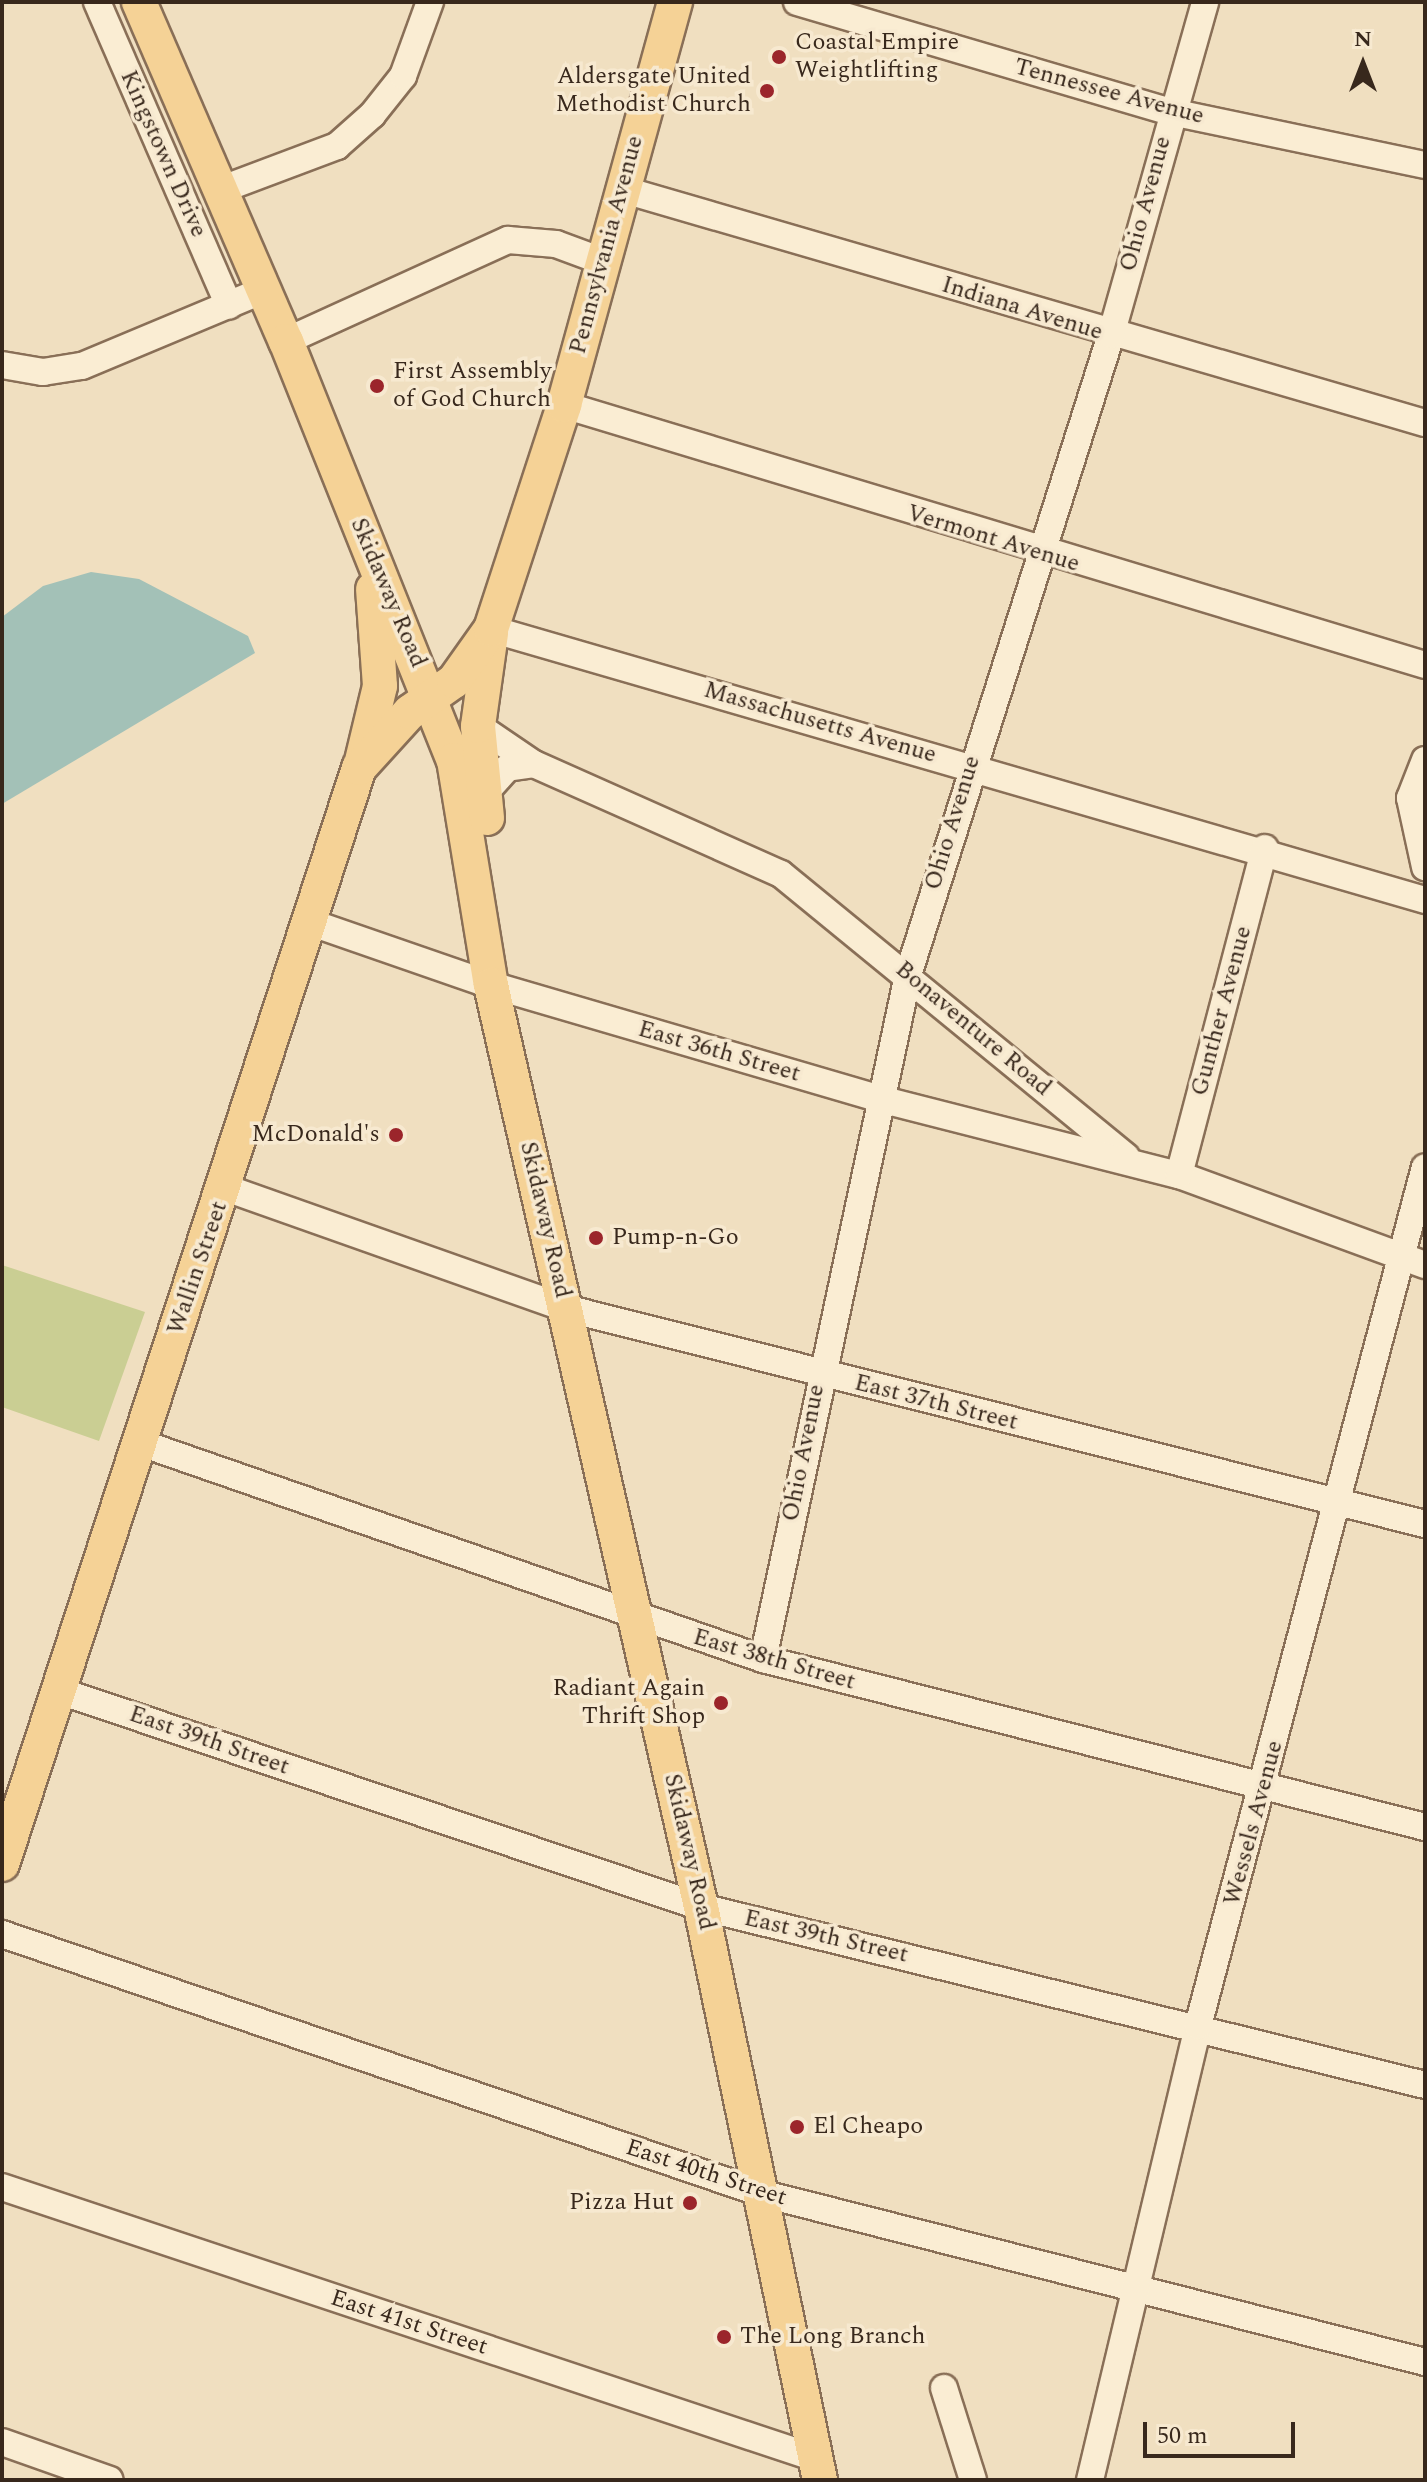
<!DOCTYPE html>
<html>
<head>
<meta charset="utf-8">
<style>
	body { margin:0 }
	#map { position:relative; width:1427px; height:2482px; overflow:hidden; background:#f0dfc0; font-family:Spectral,serif }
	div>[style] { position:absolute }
	.green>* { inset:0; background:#cace93 }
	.water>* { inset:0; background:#a3c1b7 }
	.roads { filter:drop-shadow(2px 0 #896f57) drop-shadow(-2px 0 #896f57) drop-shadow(0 2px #896f57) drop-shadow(0 -2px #896f57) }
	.minor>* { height:26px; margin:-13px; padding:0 13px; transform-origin:13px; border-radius:13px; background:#faedd3 }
	.major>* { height:34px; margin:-17px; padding:0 17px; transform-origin:17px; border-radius:17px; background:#f5d296 }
	.dots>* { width:22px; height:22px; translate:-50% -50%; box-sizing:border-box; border:4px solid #f7e9d0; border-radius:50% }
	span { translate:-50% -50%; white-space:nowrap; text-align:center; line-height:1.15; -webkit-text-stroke:7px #f7e9d0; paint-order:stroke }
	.poi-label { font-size:24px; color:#38281c }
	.left { translate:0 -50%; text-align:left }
	.right { translate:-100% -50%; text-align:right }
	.street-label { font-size:24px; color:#38281c }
	.frame { position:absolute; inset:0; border:4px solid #38281c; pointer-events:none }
	.north { position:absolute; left:1323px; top:24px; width:80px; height:80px; -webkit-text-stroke:6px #f7e9d0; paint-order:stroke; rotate:0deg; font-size:22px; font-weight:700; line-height:32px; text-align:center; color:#38281c }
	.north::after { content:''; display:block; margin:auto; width:28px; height:36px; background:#38281c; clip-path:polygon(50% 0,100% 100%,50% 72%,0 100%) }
	.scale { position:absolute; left:1143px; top:2422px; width:152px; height:36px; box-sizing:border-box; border:4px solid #38281c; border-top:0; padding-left:10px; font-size:24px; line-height:28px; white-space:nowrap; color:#38281c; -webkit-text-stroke:6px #f7e9d0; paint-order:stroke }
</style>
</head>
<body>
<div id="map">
	<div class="green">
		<i style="clip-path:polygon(2px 1265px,145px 1312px,99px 1441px,2px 1407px)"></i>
	</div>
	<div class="water">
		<i style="clip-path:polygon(91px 572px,139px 579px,248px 636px,255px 653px,2px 804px,2px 617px,43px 586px)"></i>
	</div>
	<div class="roads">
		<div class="minor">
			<i style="left:97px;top:2px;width:331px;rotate:66.5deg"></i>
			<i style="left:797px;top:2px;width:390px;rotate:16.4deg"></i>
			<i style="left:1171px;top:112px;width:259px;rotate:11.8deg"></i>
			<i style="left:621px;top:189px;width:837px;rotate:16.23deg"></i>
			<i style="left:220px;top:190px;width:125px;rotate:-20.6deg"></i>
			<i style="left:337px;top:146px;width:47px;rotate:-41.5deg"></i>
			<i style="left:372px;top:115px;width:50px;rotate:-51.5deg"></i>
			<i style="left:403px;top:76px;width:79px;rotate:-70deg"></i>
			<i style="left:286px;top:341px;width:244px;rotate:-24.5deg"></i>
			<i style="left:508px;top:240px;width:48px;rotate:4.8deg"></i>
			<i style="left:556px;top:244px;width:49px;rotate:20.3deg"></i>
			<i style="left:2px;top:365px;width:42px;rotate:9.7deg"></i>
			<i style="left:43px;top:372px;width:39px;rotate:-9deg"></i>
			<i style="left:82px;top:366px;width:197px;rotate:-22.7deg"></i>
			<i style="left:564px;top:405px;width:899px;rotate:16.8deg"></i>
			<i style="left:491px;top:629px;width:973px;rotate:16.18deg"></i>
			<i style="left:478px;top:726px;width:68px;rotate:34.2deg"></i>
			<i style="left:534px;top:764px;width:270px;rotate:24deg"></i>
			<i style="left:781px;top:874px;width:446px;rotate:39.3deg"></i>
			<i style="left:1425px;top:760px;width:41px;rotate:111.5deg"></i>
			<i style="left:1410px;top:798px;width:71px;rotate:77.7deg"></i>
			<i style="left:483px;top:795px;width:36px;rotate:-48deg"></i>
			<i style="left:507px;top:768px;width:27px;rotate:-8deg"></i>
			<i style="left:312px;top:923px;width:189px;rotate:19.1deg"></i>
			<i style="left:491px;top:985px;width:409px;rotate:16.3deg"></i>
			<i style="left:884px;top:1100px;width:304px;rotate:14.3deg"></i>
			<i style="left:1179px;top:1175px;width:262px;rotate:20.1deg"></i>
			<i style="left:1179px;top:1175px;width:338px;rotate:-75.3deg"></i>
			<i style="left:226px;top:1188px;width:360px;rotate:19.5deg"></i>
			<i style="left:565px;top:1308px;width:887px;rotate:14.1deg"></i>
			<i style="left:138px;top:1442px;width:662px;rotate:19.15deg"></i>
			<i style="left:763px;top:1659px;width:683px;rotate:14.24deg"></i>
			<i style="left:763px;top:1659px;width:699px;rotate:-78.03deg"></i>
			<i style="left:908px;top:975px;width:671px;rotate:-72.4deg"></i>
			<i style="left:1111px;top:335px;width:346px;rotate:-74.2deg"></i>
			<i style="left:57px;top:1690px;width:680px;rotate:18.62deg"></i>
			<i style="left:701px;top:1907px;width:746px;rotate:13.81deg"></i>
			<i style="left:2px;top:1934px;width:805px;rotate:18.84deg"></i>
			<i style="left:764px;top:2194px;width:682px;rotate:14.26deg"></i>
			<i style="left:2px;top:2187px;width:857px;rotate:18.43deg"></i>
			<i style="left:944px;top:2388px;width:96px;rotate:72.5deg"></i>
			<i style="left:2px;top:2442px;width:114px;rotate:19.4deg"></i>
			<i style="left:1090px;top:2480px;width:467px;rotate:-76.6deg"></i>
			<i style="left:1198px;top:2026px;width:888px;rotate:-75.2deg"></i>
		</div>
		<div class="major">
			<i style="left:139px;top:2px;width:369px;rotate:66.6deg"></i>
			<i style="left:286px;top:341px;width:451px;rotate:68.2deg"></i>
			<i style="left:454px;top:760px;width:228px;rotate:80.7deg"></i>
			<i style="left:491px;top:985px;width:946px;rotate:77.17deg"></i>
			<i style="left:701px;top:1907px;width:585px;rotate:78.27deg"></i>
			<i style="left:362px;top:761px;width:77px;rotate:-76.5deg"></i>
			<i style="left:380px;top:686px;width:97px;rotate:-94.1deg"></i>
			<i style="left:487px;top:818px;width:92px;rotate:-95.6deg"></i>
			<i style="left:478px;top:726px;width:94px;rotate:-82deg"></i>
			<i style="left:2px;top:1864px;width:1153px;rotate:-71.96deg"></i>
			<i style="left:359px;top:768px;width:76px;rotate:-47.7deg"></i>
			<i style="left:410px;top:712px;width:54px;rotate:-35.2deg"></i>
			<i style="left:454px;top:681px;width:64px;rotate:-54.6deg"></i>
			<i style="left:491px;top:629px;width:236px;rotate:-71.9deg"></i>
			<i style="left:564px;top:405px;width:418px;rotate:-74.6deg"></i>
		</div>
	</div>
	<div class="dots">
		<i style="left:779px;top:57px;background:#9b252b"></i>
		<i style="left:767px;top:91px;background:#9b252b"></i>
		<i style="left:377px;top:386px;background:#9b252b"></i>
		<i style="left:396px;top:1135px;background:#9b252b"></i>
		<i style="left:596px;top:1238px;background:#9b252b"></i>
		<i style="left:721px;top:1703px;background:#9b252b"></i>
		<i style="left:797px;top:2127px;background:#9b252b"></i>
		<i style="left:690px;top:2203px;background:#9b252b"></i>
		<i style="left:724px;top:2337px;background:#9b252b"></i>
	</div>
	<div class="poi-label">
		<span class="left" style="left:795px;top:57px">Coastal Empire<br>Weightlifting</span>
		<span class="right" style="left:751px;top:91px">Aldersgate United<br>Methodist Church</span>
		<span class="left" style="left:393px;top:386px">First Assembly<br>of God Church</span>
		<span class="right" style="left:380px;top:1135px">McDonald's</span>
		<span class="left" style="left:612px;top:1238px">Pump-n-Go</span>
		<span class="right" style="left:705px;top:1703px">Radiant Again<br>Thrift Shop</span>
		<span class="left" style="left:813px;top:2127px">El Cheapo</span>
		<span class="right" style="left:674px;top:2203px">Pizza Hut</span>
		<span class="left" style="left:740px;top:2337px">The Long Branch</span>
	</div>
	<div class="street-label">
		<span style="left:1109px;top:92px;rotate:15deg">Tennessee Avenue</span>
		<span style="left:163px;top:154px;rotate:66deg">Kingstown Drive</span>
		<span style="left:1146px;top:204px;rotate:-75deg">Ohio Avenue</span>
		<span style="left:607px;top:245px;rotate:-75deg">Pennsylvania Avenue</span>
		<span style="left:1022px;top:309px;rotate:17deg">Indiana Avenue</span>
		<span style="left:993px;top:539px;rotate:17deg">Vermont Avenue</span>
		<span style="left:388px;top:593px;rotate:67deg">Skidaway Road</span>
		<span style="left:820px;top:723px;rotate:16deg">Massachusetts Avenue</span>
		<span style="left:953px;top:823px;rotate:-73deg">Ohio Avenue</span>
		<span style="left:1222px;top:1011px;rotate:-75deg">Gunther Avenue</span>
		<span style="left:973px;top:1029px;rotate:40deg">Bonaventure Road</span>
		<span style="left:719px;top:1052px;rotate:16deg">East 36th Street</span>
		<span style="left:545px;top:1220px;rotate:77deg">Skidaway Road</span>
		<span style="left:198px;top:1268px;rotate:-71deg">Wallin Street</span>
		<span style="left:936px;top:1403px;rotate:14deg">East 37th Street</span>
		<span style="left:804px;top:1453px;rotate:-79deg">Ohio Avenue</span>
		<span style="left:774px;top:1660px;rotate:16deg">East 38th Street</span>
		<span style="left:209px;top:1741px;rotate:19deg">East 39th Street</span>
		<span style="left:1254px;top:1823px;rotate:-75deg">Wessels Avenue</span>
		<span style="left:689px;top:1852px;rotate:77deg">Skidaway Road</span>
		<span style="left:826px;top:1937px;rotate:13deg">East 39th Street</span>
		<span style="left:706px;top:2173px;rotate:18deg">East 40th Street</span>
		<span style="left:409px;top:2323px;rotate:18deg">East 41st Street</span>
	</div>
	<div class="frame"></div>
	<div class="north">N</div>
	<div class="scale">50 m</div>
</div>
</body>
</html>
